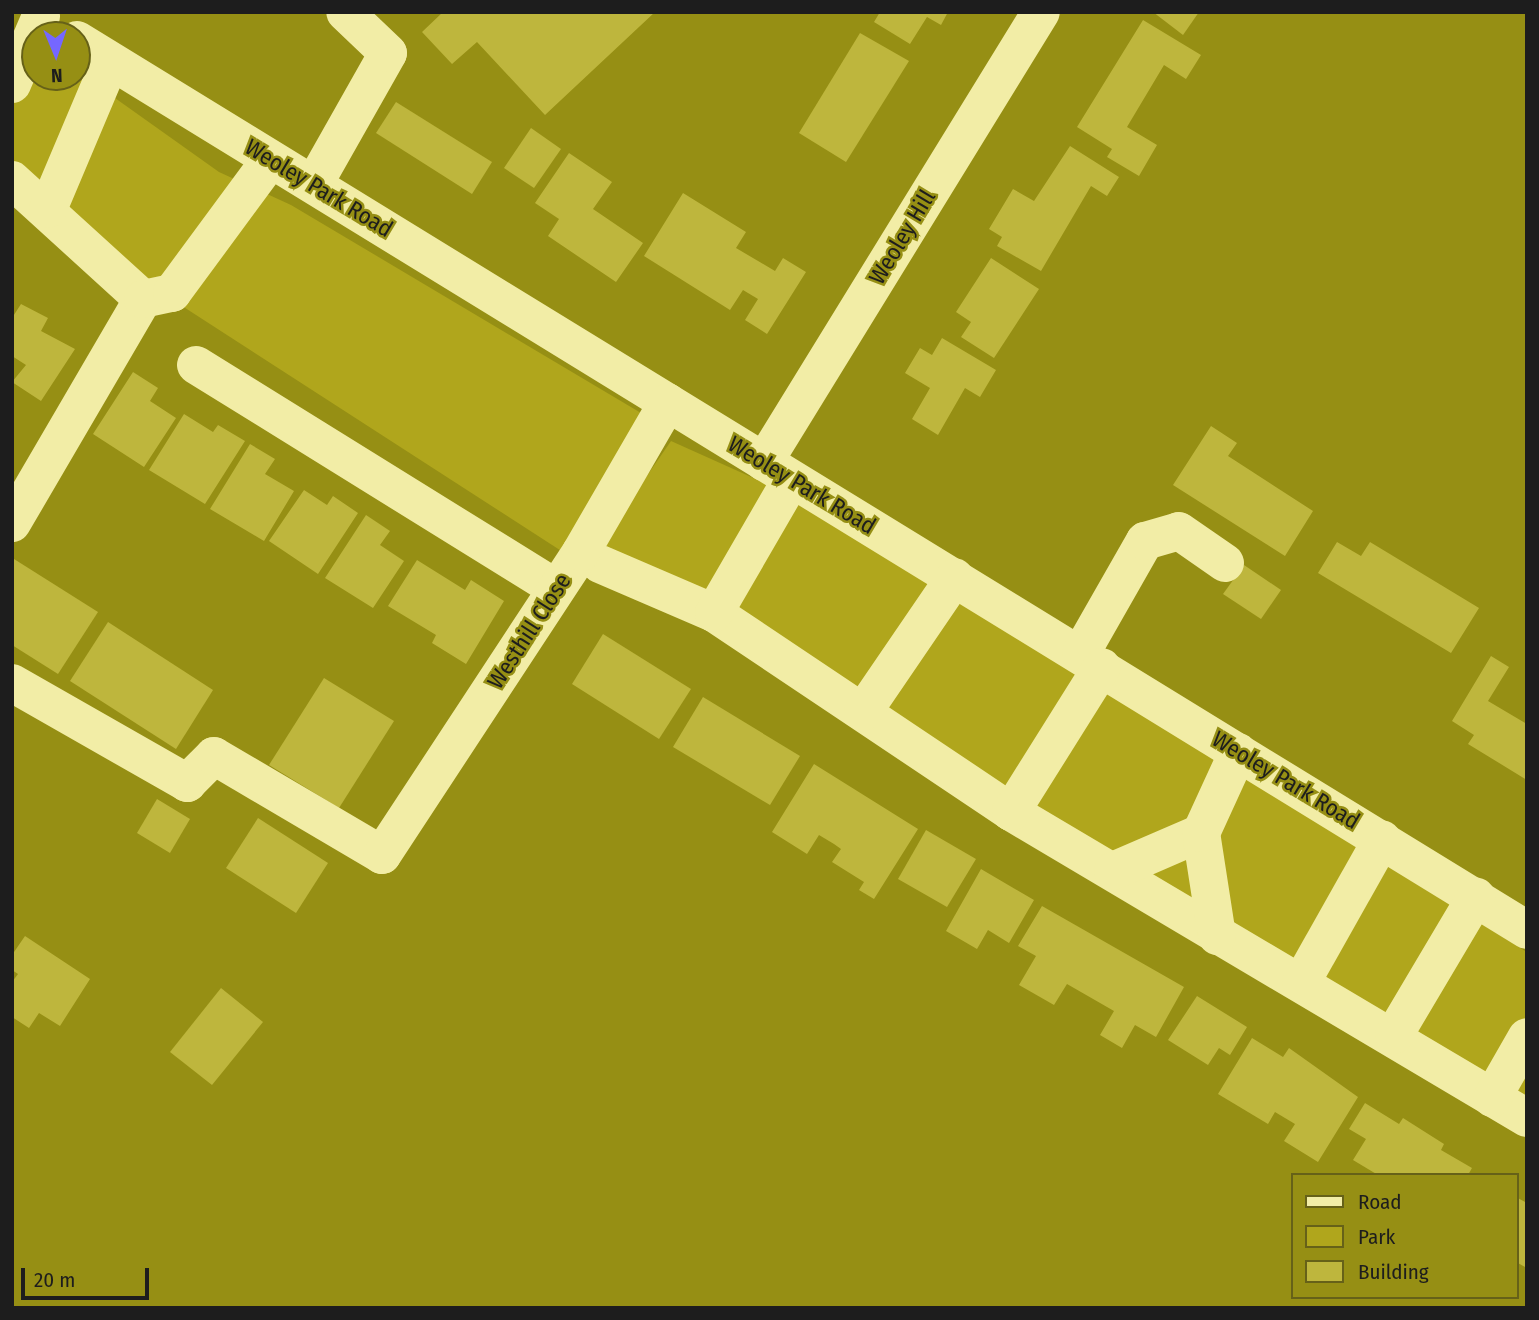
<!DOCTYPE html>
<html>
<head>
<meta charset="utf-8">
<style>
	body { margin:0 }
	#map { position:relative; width:1539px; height:1320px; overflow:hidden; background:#968f14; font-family:"Fira Sans Condensed",sans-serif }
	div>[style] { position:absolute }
	.green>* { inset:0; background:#b0a61c }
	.building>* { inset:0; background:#beb63d }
	.minor>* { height:38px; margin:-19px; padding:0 19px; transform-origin:19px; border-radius:19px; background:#f2eda6 }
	span { translate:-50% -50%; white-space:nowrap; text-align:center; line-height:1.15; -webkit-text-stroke:5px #968f14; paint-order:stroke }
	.street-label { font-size:23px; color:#1d1d1d }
	.frame { position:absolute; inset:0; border:14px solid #1d1d1d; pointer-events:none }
	.legend { position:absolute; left:1291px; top:1173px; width:228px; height:126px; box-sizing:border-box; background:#968f14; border:2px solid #666118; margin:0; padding:9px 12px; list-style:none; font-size:21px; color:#1d1d1d }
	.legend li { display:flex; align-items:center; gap:14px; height:35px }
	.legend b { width:35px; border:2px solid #666118 }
	.north { position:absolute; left:21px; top:21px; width:70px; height:70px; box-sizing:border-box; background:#968f14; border:2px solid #666118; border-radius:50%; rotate:178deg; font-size:19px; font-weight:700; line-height:28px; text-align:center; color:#1d1d1d }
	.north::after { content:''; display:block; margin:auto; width:24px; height:32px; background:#7567ff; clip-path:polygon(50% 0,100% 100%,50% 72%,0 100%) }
	.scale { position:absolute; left:21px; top:1268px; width:128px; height:32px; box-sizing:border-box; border:4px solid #1d1d1d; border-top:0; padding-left:9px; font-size:21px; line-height:24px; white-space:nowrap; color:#1d1d1d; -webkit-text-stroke:5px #968f14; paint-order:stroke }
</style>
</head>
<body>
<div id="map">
	<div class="green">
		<i style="clip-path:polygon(12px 28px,35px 43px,35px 77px,77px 77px,77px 71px,219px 172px,291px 205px,641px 413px,566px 554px,162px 293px,12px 167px)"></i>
		<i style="clip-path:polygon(671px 441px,771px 486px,1527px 952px,1527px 1112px,600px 557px,601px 542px)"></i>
	</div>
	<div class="building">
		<i style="clip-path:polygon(443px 12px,655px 12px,545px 115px,477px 42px,452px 64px,422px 32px)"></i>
		<i style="clip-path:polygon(880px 12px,948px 12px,941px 25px,927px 17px,910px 44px,874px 22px)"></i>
		<i style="clip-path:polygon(1153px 12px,1199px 12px,1183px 35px)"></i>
		<i style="clip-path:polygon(1143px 20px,1201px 55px,1186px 79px,1164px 65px,1127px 127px,1157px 145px,1139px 176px,1107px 157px,1112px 149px,1077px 127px)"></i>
		<i style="clip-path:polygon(860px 33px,909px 61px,846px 162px,799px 133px)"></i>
		<i style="clip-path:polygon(396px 102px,492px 162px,472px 194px,376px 133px)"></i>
		<i style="clip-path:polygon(531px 128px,561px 149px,534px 188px,504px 168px)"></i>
		<i style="clip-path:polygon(1070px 146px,1119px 177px,1107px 196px,1091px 186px,1041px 271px,997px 246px,1002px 237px,989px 229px,1013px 189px,1034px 201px)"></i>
		<i style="clip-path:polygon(569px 153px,612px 182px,593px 209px,643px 243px,616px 282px,548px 236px,559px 219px,535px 203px)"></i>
		<i style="clip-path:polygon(683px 193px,746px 232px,736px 248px,775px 271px,783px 258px,806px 272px,767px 334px,745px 320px,758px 299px,743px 290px,730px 310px,644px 256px)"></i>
		<i style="clip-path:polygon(991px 258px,1039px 289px,994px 358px,961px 337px,971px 322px,956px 312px)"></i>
		<i style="clip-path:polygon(21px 304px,48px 318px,41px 331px,75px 349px,41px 401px,12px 382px,26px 365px,12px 356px,12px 318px)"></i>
		<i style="clip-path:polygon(942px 338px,996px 370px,980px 397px,965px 388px,938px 435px,912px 419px,930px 388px,905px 373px,920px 348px,932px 355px)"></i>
		<i style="clip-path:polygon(133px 372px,158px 388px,150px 401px,176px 418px,144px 467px,93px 434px)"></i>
		<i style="clip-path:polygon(184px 414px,213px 432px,218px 425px,245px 441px,205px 504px,149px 470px)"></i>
		<i style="clip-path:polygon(1211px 426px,1237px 443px,1228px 456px,1313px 511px,1285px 556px,1173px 485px)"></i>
		<i style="clip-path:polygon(250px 444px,275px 459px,265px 474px,294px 491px,264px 541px,210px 509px)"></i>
		<i style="clip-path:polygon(304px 490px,327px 505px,333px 496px,358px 513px,318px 574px,269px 541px)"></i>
		<i style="clip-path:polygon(366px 515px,390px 531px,380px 545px,404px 561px,373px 608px,325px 578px)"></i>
		<i style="clip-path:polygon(1337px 542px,1361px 556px,1370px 542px,1479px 608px,1451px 653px,1318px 573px)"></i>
		<i style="clip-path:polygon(14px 559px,98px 612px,58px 674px,12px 645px)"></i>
		<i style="clip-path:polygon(417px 560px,465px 590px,471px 580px,504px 601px,466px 664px,432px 643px,436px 635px,388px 606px)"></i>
		<i style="clip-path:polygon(1244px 565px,1281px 590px,1261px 619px,1223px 594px)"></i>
		<i style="clip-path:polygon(108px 622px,213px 690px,176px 749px,70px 681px)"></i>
		<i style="clip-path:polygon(603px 634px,691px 689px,659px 739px,572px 684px)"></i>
		<i style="clip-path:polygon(1491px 656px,1509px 667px,1488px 701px,1527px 724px,1527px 780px,1468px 744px,1474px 735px,1452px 721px)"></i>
		<i style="clip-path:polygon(324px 678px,394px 721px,339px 808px,269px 765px)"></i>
		<i style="clip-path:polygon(703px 697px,800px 756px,770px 805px,673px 747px)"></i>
		<i style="clip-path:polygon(814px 764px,918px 829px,874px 899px,859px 890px,864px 882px,832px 862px,841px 849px,834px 844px,819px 835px,807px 854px,772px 832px)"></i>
		<i style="clip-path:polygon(157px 799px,190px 819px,170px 853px,137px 833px)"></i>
		<i style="clip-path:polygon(258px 818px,328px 863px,296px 913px,226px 868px)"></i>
		<i style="clip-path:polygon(926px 830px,976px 859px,947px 907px,898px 879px)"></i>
		<i style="clip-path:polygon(981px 869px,1034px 900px,1009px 943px,988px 930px,977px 949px,946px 931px)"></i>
		<i style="clip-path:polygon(1042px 906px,1184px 987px,1156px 1037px,1135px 1025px,1122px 1048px,1100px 1035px,1114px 1011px,1067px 984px,1054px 1005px,1019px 985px,1036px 956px,1018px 946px)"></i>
		<i style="clip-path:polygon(25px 936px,90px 979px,60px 1026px,39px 1013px,29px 1028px,12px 1017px,12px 982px,18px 974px,12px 970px,12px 955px)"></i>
		<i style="clip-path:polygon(221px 988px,263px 1022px,212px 1085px,170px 1052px)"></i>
		<i style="clip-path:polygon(1197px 996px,1247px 1027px,1230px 1055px,1219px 1048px,1208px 1065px,1168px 1040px)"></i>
		<i style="clip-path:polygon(1252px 1038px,1283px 1057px,1289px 1048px,1358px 1097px,1318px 1162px,1284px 1141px,1295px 1124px,1275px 1112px,1268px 1124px,1218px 1094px)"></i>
		<i style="clip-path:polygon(1365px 1103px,1399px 1124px,1403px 1118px,1444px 1144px,1441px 1150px,1472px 1168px,1468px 1175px,1378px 1175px,1353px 1160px,1366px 1139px,1349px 1129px)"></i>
		<i style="clip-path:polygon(1516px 1197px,1527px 1203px,1527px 1268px,1516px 1262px)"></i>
	</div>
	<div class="minor">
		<i style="left:77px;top:40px;width:1701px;rotate:31.54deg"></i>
		<i style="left:12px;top:84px;width:74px;rotate:-66.9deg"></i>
		<i style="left:12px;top:180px;width:177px;rotate:42.3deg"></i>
		<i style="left:314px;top:184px;width:150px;rotate:-60.5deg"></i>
		<i style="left:388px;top:53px;width:59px;rotate:-136.4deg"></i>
		<i style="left:48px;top:209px;width:160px;rotate:-67.1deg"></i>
		<i style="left:196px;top:365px;width:423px;rotate:31.8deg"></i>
		<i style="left:764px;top:462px;width:528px;rotate:-58.39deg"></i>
		<i style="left:12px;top:523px;width:259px;rotate:-59.7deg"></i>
		<i style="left:143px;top:299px;width:30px;rotate:-12deg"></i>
		<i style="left:172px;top:293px;width:165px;rotate:-53.6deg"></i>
		<i style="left:600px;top:564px;width:124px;rotate:23.3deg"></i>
		<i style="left:714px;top:613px;width:358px;rotate:33.8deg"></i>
		<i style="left:1011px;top:812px;width:600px;rotate:30.67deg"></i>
		<i style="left:714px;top:613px;width:154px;rotate:-59.9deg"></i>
		<i style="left:1081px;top:653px;width:129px;rotate:-60.3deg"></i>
		<i style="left:1145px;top:541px;width:35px;rotate:-16deg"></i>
		<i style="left:1179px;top:531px;width:56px;rotate:34.8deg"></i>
		<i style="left:12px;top:683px;width:202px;rotate:29.7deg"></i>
		<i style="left:187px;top:783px;width:38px;rotate:-45deg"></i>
		<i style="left:214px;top:756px;width:195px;rotate:30.5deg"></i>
		<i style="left:382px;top:855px;width:363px;rotate:-56.7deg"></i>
		<i style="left:581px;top:552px;width:173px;rotate:-59.9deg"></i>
		<i style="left:863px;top:712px;width:163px;rotate:-55.7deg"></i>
		<i style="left:1011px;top:812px;width:171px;rotate:-57.9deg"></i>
		<i style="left:1113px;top:871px;width:96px;rotate:-23.4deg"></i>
		<i style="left:1217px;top:936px;width:104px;rotate:-98.8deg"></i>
		<i style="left:1201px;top:833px;width:89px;rotate:-65.4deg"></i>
		<i style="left:1301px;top:983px;width:165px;rotate:-60.6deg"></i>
		<i style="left:1394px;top:1035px;width:161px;rotate:-59.3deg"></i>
		<i style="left:1492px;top:1098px;width:70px;rotate:-60.2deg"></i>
	</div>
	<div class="street-label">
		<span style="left:319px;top:188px;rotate:31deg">Weoley Park Road</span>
		<span style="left:902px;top:237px;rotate:-59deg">Weoley Hill</span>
		<span style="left:802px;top:485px;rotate:31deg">Weoley Park Road</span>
		<span style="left:529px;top:631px;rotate:-57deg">Westhill Close</span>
		<span style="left:1286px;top:780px;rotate:31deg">Weoley Park Road</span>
	</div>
	<div class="frame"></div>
	<ul class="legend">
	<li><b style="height:9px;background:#f2eda6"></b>Road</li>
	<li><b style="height:19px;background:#b0a61c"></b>Park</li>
	<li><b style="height:19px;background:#beb63d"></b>Building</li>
	</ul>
	<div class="north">N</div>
	<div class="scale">20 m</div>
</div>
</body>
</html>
